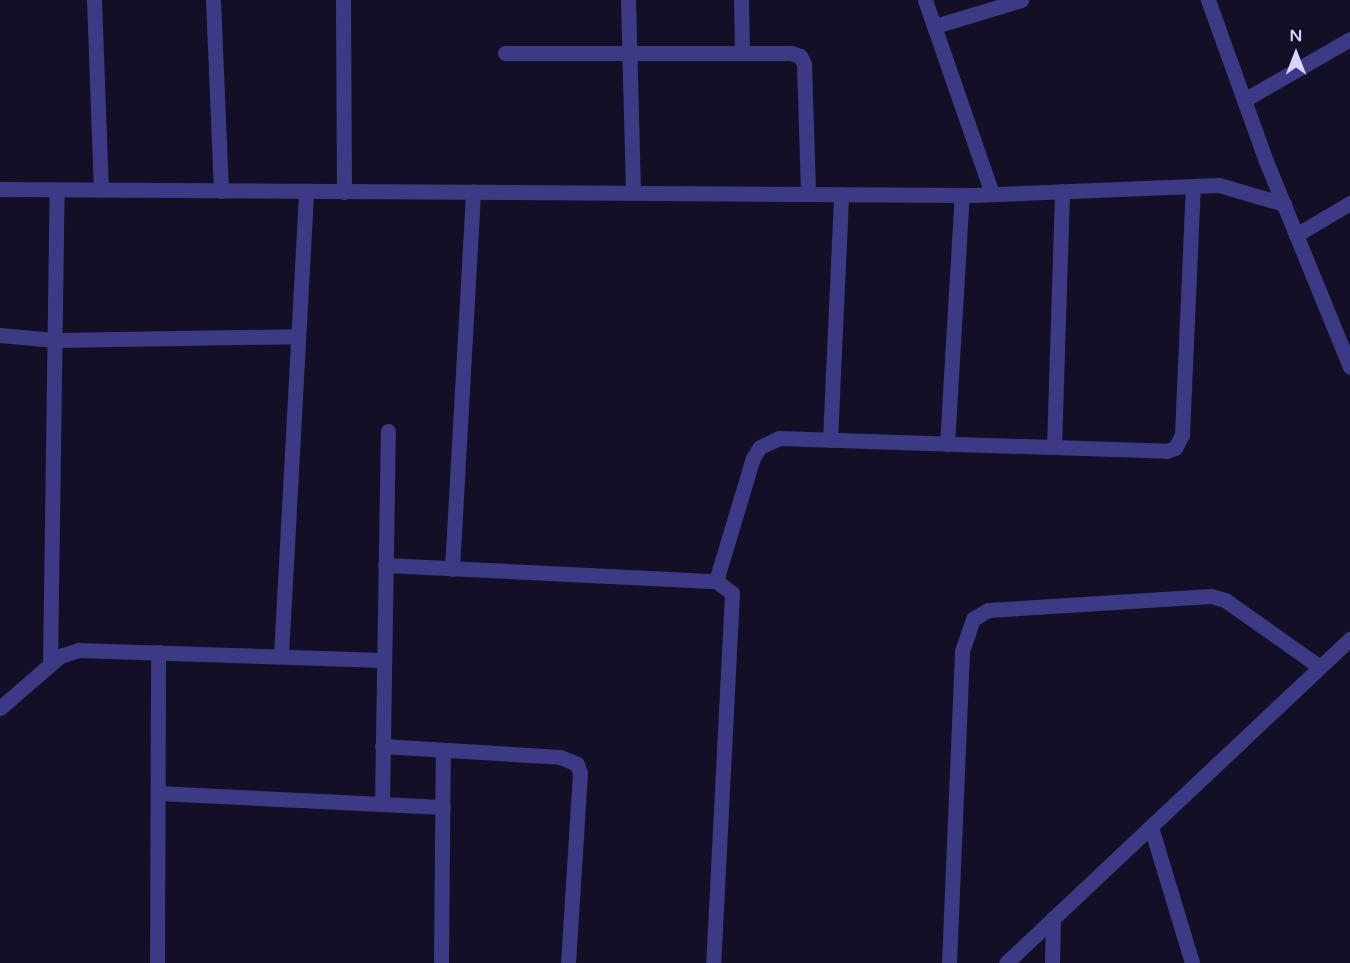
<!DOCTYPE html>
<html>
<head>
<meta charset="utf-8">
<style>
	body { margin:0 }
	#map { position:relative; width:1350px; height:963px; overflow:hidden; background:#130f26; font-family:"Varela Round",sans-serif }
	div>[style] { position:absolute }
	.minor>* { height:15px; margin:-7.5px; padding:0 7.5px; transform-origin:7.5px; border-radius:7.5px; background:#3d3a85 }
	.tertiary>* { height:15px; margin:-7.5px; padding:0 7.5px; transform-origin:7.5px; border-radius:7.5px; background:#3d3a85 }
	span { translate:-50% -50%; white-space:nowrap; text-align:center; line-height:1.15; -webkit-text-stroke:4.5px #130f26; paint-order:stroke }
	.north { position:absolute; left:1266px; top:24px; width:60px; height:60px; -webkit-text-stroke:4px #130f26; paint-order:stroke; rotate:0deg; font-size:16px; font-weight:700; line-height:24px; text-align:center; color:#d9d4ff }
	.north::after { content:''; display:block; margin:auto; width:21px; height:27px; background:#d9d4ff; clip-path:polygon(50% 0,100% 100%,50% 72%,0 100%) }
</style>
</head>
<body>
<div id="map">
	<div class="minor">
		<i style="left:94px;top:0;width:190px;rotate:87.9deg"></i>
		<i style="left:213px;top:0;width:191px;rotate:87.6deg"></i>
		<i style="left:343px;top:0;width:192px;rotate:89.7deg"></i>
		<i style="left:628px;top:0;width:193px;rotate:88.5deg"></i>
		<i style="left:741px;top:0;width:53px;rotate:88.9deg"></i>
		<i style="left:925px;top:0;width:205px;rotate:70.9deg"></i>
		<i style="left:935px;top:26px;width:90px;rotate:-16.8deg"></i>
		<i style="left:505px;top:53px;width:286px"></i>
		<i style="left:791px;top:53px;width:9px;rotate:18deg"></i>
		<i style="left:800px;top:56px;width:9px;rotate:63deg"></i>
		<i style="left:804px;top:64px;width:130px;rotate:88.2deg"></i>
		<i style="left:1244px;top:100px;width:122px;rotate:-29.9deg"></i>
		<i style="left:0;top:189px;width:972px;rotate:0.35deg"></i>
		<i style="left:972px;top:195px;width:247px;rotate:-2.3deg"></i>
		<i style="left:1219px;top:185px;width:68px;rotate:16.3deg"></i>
		<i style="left:1296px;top:235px;width:63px;rotate:-30.7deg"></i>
		<i style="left:0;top:335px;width:55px;rotate:5.2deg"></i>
		<i style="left:55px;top:340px;width:243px;rotate:-0.9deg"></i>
		<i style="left:830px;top:440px;width:246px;rotate:-87.4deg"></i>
		<i style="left:947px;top:444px;width:249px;rotate:-86.6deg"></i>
		<i style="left:1054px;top:447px;width:256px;rotate:-88.2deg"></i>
		<i style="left:385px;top:565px;width:331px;rotate:2.8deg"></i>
		<i style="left:716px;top:581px;width:20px;rotate:37deg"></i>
		<i style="left:732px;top:593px;width:370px;rotate:92.9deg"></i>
		<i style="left:452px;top:569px;width:378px;rotate:-86.8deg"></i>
		<i style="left:716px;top:581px;width:128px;rotate:-73.3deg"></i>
		<i style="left:753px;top:458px;width:13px;rotate:-58deg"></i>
		<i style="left:760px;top:447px;width:21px;rotate:-25deg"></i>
		<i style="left:779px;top:438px;width:388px;rotate:1.9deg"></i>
		<i style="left:1167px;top:451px;width:9px;rotate:-21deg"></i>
		<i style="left:1175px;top:448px;width:15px;rotate:-62deg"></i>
		<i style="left:1182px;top:435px;width:249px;rotate:-87.5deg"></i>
		<i style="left:281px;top:656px;width:466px;rotate:-86.9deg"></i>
		<i style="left:50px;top:665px;width:475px;rotate:-89.2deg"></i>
		<i style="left:0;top:708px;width:79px;rotate:-40.9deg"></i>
		<i style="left:60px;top:656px;width:20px;rotate:-18deg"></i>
		<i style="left:79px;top:650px;width:303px;rotate:1.9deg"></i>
		<i style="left:382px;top:746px;width:178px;rotate:3.5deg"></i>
		<i style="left:560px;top:757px;width:18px;rotate:22deg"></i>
		<i style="left:577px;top:764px;width:9px;rotate:72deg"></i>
		<i style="left:580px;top:773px;width:190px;rotate:93.6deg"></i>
		<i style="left:158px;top:793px;width:285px;rotate:2.8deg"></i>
		<i style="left:382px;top:804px;width:373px;rotate:-89.1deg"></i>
		<i style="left:1151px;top:827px;width:142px;rotate:73.2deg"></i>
		<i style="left:157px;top:963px;width:311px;rotate:-89.8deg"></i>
		<i style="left:441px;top:963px;width:213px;rotate:-89.5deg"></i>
		<i style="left:949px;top:963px;width:312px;rotate:-87.6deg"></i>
		<i style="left:962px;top:651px;width:34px;rotate:-71deg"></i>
		<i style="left:973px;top:619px;width:17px;rotate:-31deg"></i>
		<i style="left:988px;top:610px;width:223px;rotate:-3.6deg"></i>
		<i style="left:1211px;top:596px;width:15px;rotate:16deg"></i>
		<i style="left:1225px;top:600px;width:116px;rotate:35.2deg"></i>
		<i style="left:1052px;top:963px;width:45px;rotate:-88.7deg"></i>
	</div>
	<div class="tertiary">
		<i style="left:1208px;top:0;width:171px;rotate:70.2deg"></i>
		<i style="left:1266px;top:161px;width:222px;rotate:67.8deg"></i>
		<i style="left:1006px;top:963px;width:473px;rotate:-43.3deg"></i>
	</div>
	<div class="north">N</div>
</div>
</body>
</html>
